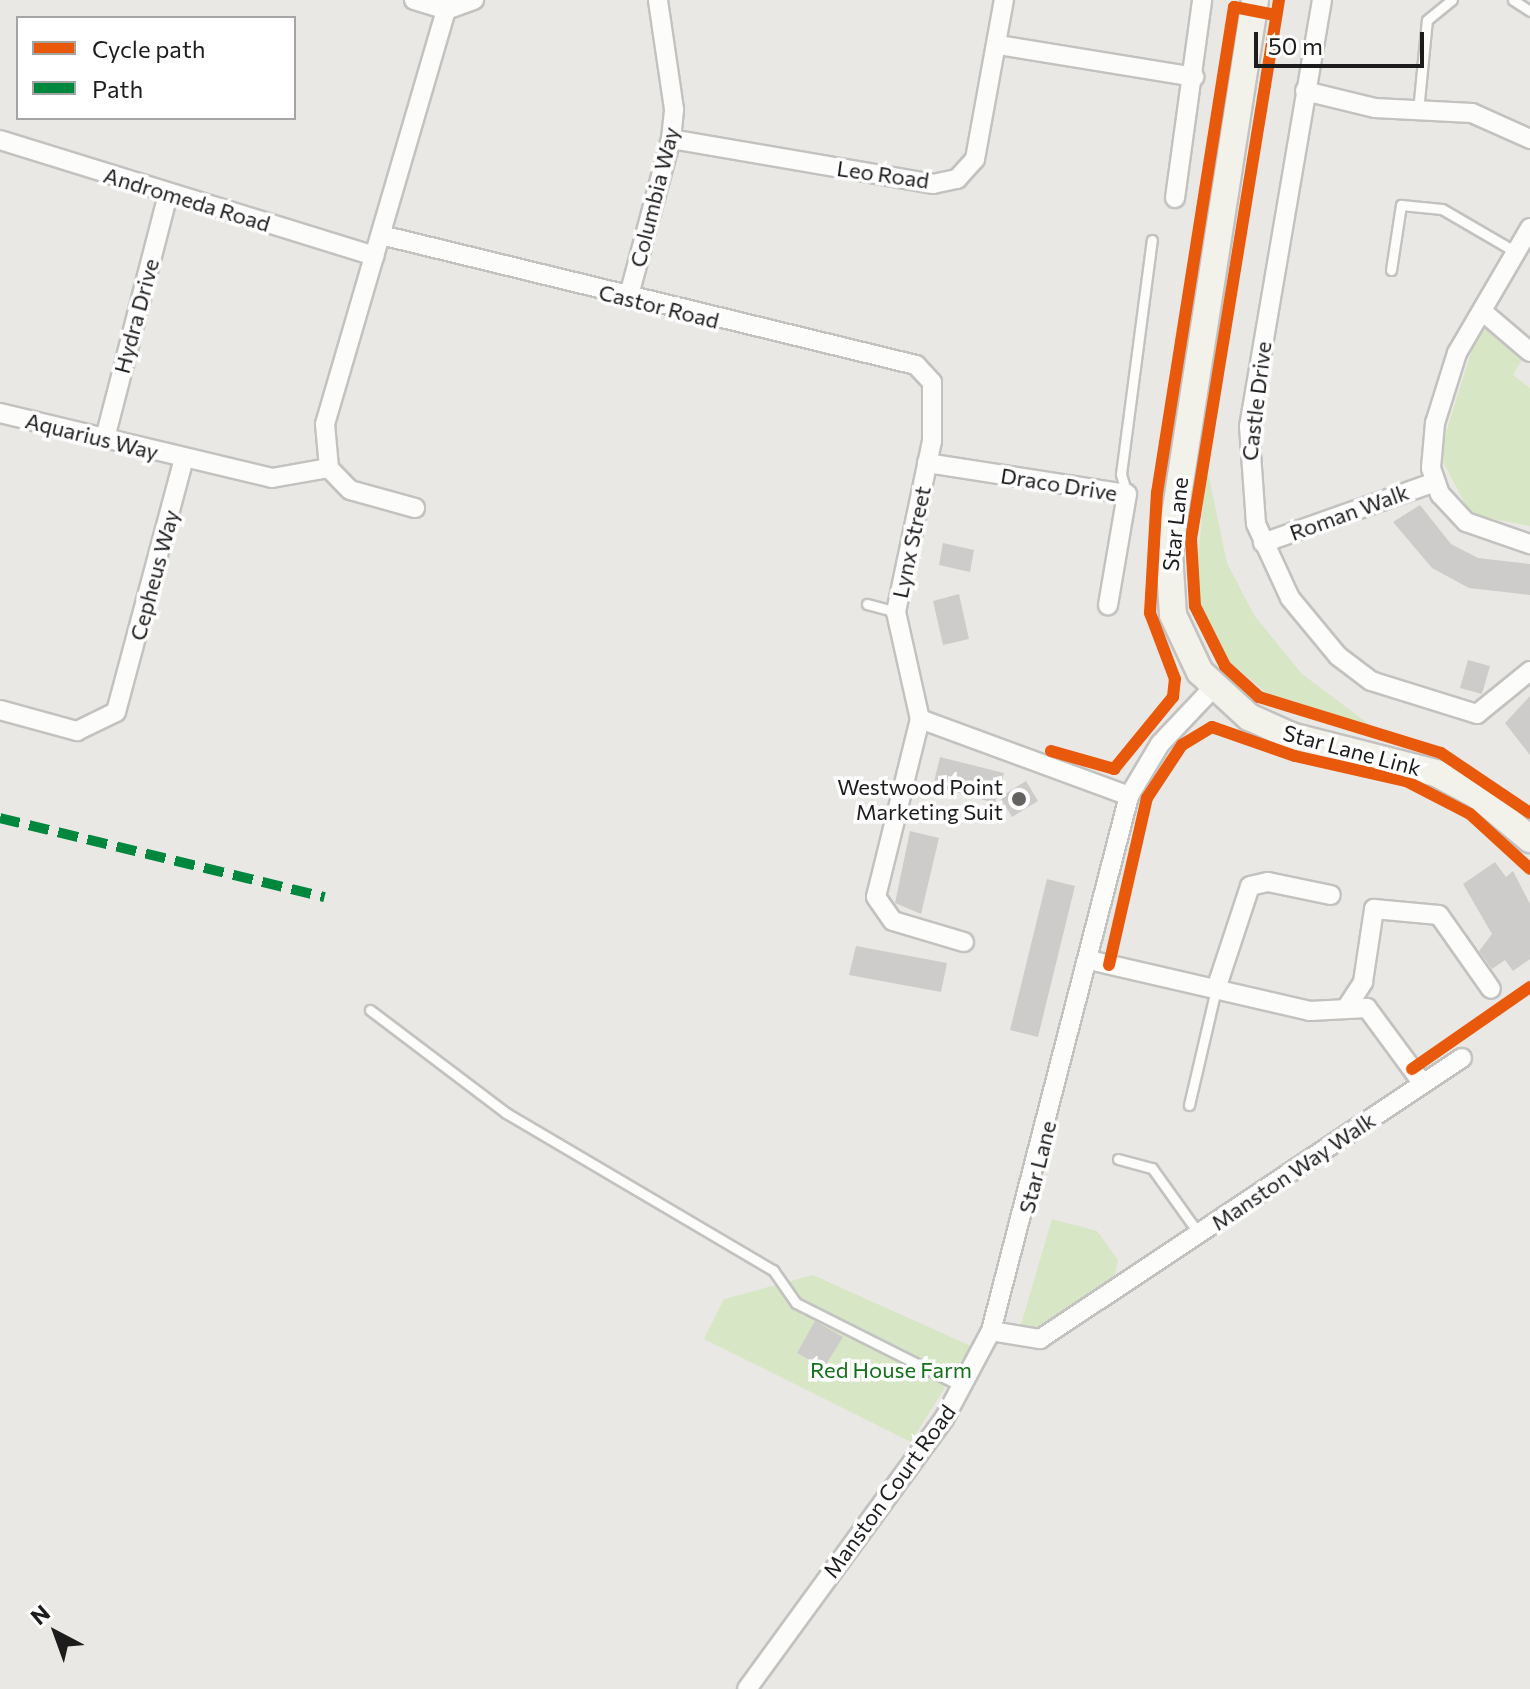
<!DOCTYPE html>
<html>
<head>
<meta charset="utf-8">
<style>
	body { margin:0 }
	#map { position:relative; width:1530px; height:1689px; overflow:hidden; background:#eae8e5; font-family:Commissioner,sans-serif }
	div>[style] { position:absolute }
	.grass>* { inset:0; background:#d7e6c5 }
	.building>* { inset:0; background:#ceccca }
	.roads { filter:drop-shadow(2px 0 #c3c2c1) drop-shadow(-2px 0 #c3c2c1) drop-shadow(0 2px #c3c2c1) drop-shadow(0 -2px #c3c2c1) }
	.lane>* { height:9px; margin:-4.5px; padding:0 4.5px; transform-origin:4.5px; border-radius:4.5px; background:#fcfcfb }
	.street>* { height:18px; margin:-9px; padding:0 9px; transform-origin:9px; border-radius:9px; background:#fcfcfb }
	.secondary>* { height:26px; margin:-13px; padding:0 13px; transform-origin:13px; border-radius:13px; background:#f2f1ea }
	.quiet>* { height:10px; margin-top:-5px; transform-origin:0; background:repeating-linear-gradient(90deg,#00873e 0 20px,transparent 0 30px) }
	.cycleway>* { height:12px; margin:-6px; padding:0 6px; transform-origin:6px; border-radius:6px; background:#e8590c }
	.dots>* { width:22px; height:22px; translate:-50% -50%; box-sizing:border-box; border:4px solid #fff; border-radius:50% }
	span { translate:-50% -50%; white-space:nowrap; text-align:center; line-height:1.15; -webkit-text-stroke:7px #fff; paint-order:stroke }
	.street-label { font-size:22px; color:#1c1c1c }
	.poi-label { font-size:22px; color:#1c1c1c }
	.right { translate:-100% -50%; text-align:right }
	.park-label { font-size:22px; color:#127119 }
	.legend { position:absolute; left:16px; top:16px; width:280px; height:104px; box-sizing:border-box; background:#fff; border:2px solid #a4a4a4; margin:0; padding:10px 14px; list-style:none; font-size:24px; color:#1c1c1c }
	.legend li { display:flex; align-items:center; gap:16px; height:40px }
	.legend b { width:40px; border:2px solid #a4a4a4 }
	.north { position:absolute; left:16px; top:1593px; width:80px; height:80px; -webkit-text-stroke:6px #fff; paint-order:stroke; rotate:319deg; font-size:22px; font-weight:700; line-height:32px; text-align:center; color:#1c1c1c }
	.north::after { content:''; display:block; margin:auto; width:28px; height:36px; background:#1c1c1c; clip-path:polygon(50% 0,100% 100%,50% 72%,0 100%) }
	.scale { position:absolute; left:1254px; top:32px; width:170px; height:36px; box-sizing:border-box; border:4px solid #1c1c1c; border-top:0; padding-left:10px; font-size:24px; line-height:28px; white-space:nowrap; color:#1c1c1c; -webkit-text-stroke:6px #fff; paint-order:stroke }
</style>
</head>
<body>
<div id="map">
	<div class="grass">
		<i style="clip-path:polygon(1489px 327px,1523px 358px,1513px 375px,1530px 388px,1530px 526px,1471px 515px,1439px 454px,1476px 337px)"></i>
		<i style="clip-path:polygon(1207px 468px,1227px 563px,1254px 615px,1302px 674px,1374px 728px,1276px 701px,1223px 657px,1205px 623px,1196px 579px)"></i>
		<i style="clip-path:polygon(1052px 1219px,1097px 1231px,1118px 1260px,1114px 1279px,1043px 1327px,1020px 1328px)"></i>
		<i style="clip-path:polygon(evenodd,813px 1275px,971px 1346px,911px 1442px,704px 1339px,724px 1299px,813px 1275px,842px 1337px,825px 1368px,797px 1353px,842px 1337px)"></i>
	</div>
	<div class="building">
		<i style="clip-path:polygon(1420px 505px,1451px 544px,1478px 558px,1530px 564px,1530px 595px,1469px 588px,1432px 568px,1393px 522px)"></i>
		<i style="clip-path:polygon(943px 543px,974px 550px,970px 572px,939px 565px)"></i>
		<i style="clip-path:polygon(959px 594px,969px 639px,943px 645px,933px 601px)"></i>
		<i style="clip-path:polygon(1468px 660px,1490px 666px,1482px 694px,1460px 688px)"></i>
		<i style="clip-path:polygon(1530px 696px,1530px 755px,1505px 723px)"></i>
		<i style="clip-path:polygon(940px 757px,1004px 773px,995px 803px,933px 786px)"></i>
		<i style="clip-path:polygon(1026px 781px,1038px 801px,1012px 817px,1000px 797px)"></i>
		<i style="clip-path:polygon(910px 831px,939px 838px,921px 914px,895px 903px)"></i>
		<i style="clip-path:polygon(1495px 862px,1506px 877px,1513px 871px,1530px 904px,1530px 959px,1513px 971px,1505px 960px,1492px 969px,1479px 951px,1492px 934px,1463px 884px)"></i>
		<i style="clip-path:polygon(1047px 879px,1075px 886px,1038px 1037px,1010px 1030px)"></i>
		<i style="clip-path:polygon(856px 946px,947px 963px,941px 992px,849px 975px)"></i>
		<i style="clip-path:polygon(815px 1321px,843px 1337px,824px 1368px,797px 1353px)"></i>
	</div>
	<div class="roads">
		<div class="lane">
			<i style="left:1513px;top:0;width:20px;rotate:33deg"></i>
			<i style="left:1418px;top:111px;width:91px;rotate:-84.4deg"></i>
			<i style="left:1427px;top:20px;width:32px;rotate:-39deg"></i>
			<i style="left:1391px;top:270px;width:66px;rotate:-81.3deg"></i>
			<i style="left:1401px;top:205px;width:41px;rotate:5.6deg"></i>
			<i style="left:1442px;top:209px;width:86px;rotate:30.2deg"></i>
			<i style="left:1127px;top:494px;width:21px;rotate:-107deg"></i>
			<i style="left:1121px;top:474px;width:236px;rotate:-82.5deg"></i>
			<i style="left:867px;top:604px;width:30px;rotate:15deg"></i>
			<i style="left:370px;top:1010px;width:171px;rotate:37.1deg"></i>
			<i style="left:506px;top:1113px;width:310px;rotate:30.5deg"></i>
			<i style="left:773px;top:1270px;width:40px;rotate:55.1deg"></i>
			<i style="left:796px;top:1303px;width:187px;rotate:26.7deg"></i>
			<i style="left:1189px;top:1105px;width:119px;rotate:-76.9deg"></i>
			<i style="left:1118px;top:1159px;width:35px;rotate:15deg"></i>
			<i style="left:1152px;top:1168px;width:81px;rotate:54.5deg"></i>
		</div>
		<div class="street">
			<i style="left:414px;top:0;width:34px;rotate:17deg"></i>
			<i style="left:446px;top:10px;width:30px;rotate:-20deg"></i>
			<i style="left:1322px;top:0;width:432px;rotate:99.7deg"></i>
			<i style="left:1249px;top:426px;width:98px;rotate:85.9deg"></i>
			<i style="left:1256px;top:524px;width:81px;rotate:65.3deg"></i>
			<i style="left:1290px;top:598px;width:75px;rotate:50.4deg"></i>
			<i style="left:1338px;top:656px;width:41px;rotate:37.1deg"></i>
			<i style="left:1371px;top:681px;width:111px;rotate:17.3deg"></i>
			<i style="left:1477px;top:714px;width:68px;rotate:-39.1deg"></i>
			<i style="left:999px;top:45px;width:198px;rotate:9.3deg"></i>
			<i style="left:1305px;top:91px;width:72px;rotate:13.7deg"></i>
			<i style="left:1375px;top:108px;width:97px;rotate:3deg"></i>
			<i style="left:1472px;top:113px;width:64px;rotate:24.1deg"></i>
			<i style="left:671px;top:139px;width:266px;rotate:9.7deg"></i>
			<i style="left:933px;top:184px;width:25px;rotate:-12deg"></i>
			<i style="left:957px;top:179px;width:27px;rotate:-48deg"></i>
			<i style="left:975px;top:159px;width:162px;rotate:-79.7deg"></i>
			<i style="left:0;top:140px;width:392px;rotate:17.2deg"></i>
			<i style="left:1175px;top:198px;width:200px;rotate:-82.2deg"></i>
			<i style="left:1530px;top:228px;width:145px;rotate:120.3deg"></i>
			<i style="left:1457px;top:353px;width:73px;rotate:107.4deg"></i>
			<i style="left:1435px;top:423px;width:45px;rotate:95.1deg"></i>
			<i style="left:1431px;top:468px;width:28px;rotate:71deg"></i>
			<i style="left:1440px;top:494px;width:38px;rotate:47deg"></i>
			<i style="left:1466px;top:522px;width:68px;rotate:19deg"></i>
			<i style="left:381px;top:235px;width:551px;rotate:13.66deg"></i>
			<i style="left:916px;top:365px;width:23px;rotate:47deg"></i>
			<i style="left:932px;top:382px;width:59px;rotate:90deg"></i>
			<i style="left:932px;top:441px;width:175px;rotate:101.9deg"></i>
			<i style="left:896px;top:612px;width:110px;rotate:77.4deg"></i>
			<i style="left:920px;top:719px;width:183px;rotate:103.9deg"></i>
			<i style="left:876px;top:897px;width:29px;rotate:55deg"></i>
			<i style="left:893px;top:921px;width:74px;rotate:16.5deg"></i>
			<i style="left:628px;top:299px;width:166px;rotate:-75deg"></i>
			<i style="left:671px;top:139px;width:30px;rotate:-84deg"></i>
			<i style="left:674px;top:109px;width:110px;rotate:-98.4deg"></i>
			<i style="left:1482px;top:311px;width:63px;rotate:40.5deg"></i>
			<i style="left:0;top:413px;width:280px;rotate:13.4deg"></i>
			<i style="left:272px;top:478px;width:58px;rotate:-10deg"></i>
			<i style="left:105px;top:438px;width:252px;rotate:-75.5deg"></i>
			<i style="left:927px;top:463px;width:202px;rotate:8.8deg"></i>
			<i style="left:1127px;top:494px;width:113px;rotate:99.7deg"></i>
			<i style="left:415px;top:508px;width:67px;rotate:-164.5deg"></i>
			<i style="left:350px;top:490px;width:30px;rotate:-134deg"></i>
			<i style="left:329px;top:468px;width:44px;rotate:-95.2deg"></i>
			<i style="left:325px;top:424px;width:431px;rotate:-73.7deg"></i>
			<i style="left:1263px;top:543px;width:182px;rotate:-19.5deg"></i>
			<i style="left:0;top:710px;width:80px;rotate:15.3deg"></i>
			<i style="left:77px;top:731px;width:43px;rotate:-26deg"></i>
			<i style="left:116px;top:712px;width:262px;rotate:-75deg"></i>
			<i style="left:920px;top:719px;width:223px;rotate:20.2deg"></i>
			<i style="left:1089px;top:960px;width:227px;rotate:13deg"></i>
			<i style="left:1310px;top:1011px;width:57px;rotate:-3deg"></i>
			<i style="left:1367px;top:1008px;width:94px;rotate:53.6deg"></i>
			<i style="left:1216px;top:989px;width:108px;rotate:-71.7deg"></i>
			<i style="left:1250px;top:886px;width:18px;rotate:-13deg"></i>
			<i style="left:1268px;top:882px;width:64px;rotate:11.7deg"></i>
			<i style="left:1347px;top:1007px;width:30px;rotate:-57deg"></i>
			<i style="left:1363px;top:982px;width:74px;rotate:-81.4deg"></i>
			<i style="left:1374px;top:909px;width:65px;rotate:5.3deg"></i>
			<i style="left:1439px;top:915px;width:90px;rotate:54.9deg"></i>
			<i style="left:991px;top:1331px;width:50px;rotate:9.3deg"></i>
			<i style="left:1040px;top:1339px;width:507px;rotate:-33.66deg"></i>
			<i style="left:747px;top:1689px;width:334px;rotate:-53.9deg"></i>
			<i style="left:944px;top:1419px;width:100px;rotate:-61.9deg"></i>
			<i style="left:991px;top:1331px;width:553px;rotate:-75.54deg"></i>
			<i style="left:1129px;top:796px;width:61px;rotate:-59.2deg"></i>
			<i style="left:1160px;top:744px;width:77px;rotate:-46.6deg"></i>
		</div>
		<div class="secondary">
			<i style="left:1255px;top:0;width:560px;rotate:98.84deg"></i>
			<i style="left:1169px;top:553px;width:62px;rotate:86.3deg"></i>
			<i style="left:1173px;top:615px;width:63px;rotate:64.7deg"></i>
			<i style="left:1200px;top:672px;width:67px;rotate:42.6deg"></i>
			<i style="left:1249px;top:717px;width:46px;rotate:24.3deg"></i>
			<i style="left:1291px;top:736px;width:150px;rotate:14.3deg"></i>
			<i style="left:1436px;top:773px;width:47px;rotate:28.2deg"></i>
			<i style="left:1477px;top:795px;width:69px;rotate:39.7deg"></i>
		</div>
	</div>
	<div class="quiet">
		<i style="left:0;top:818px;width:334px;rotate:13.7deg"></i>
	</div>
	<div class="cycleway">
		<i style="left:1279px;top:0;width:546px;rotate:99.27deg"></i>
		<i style="left:1191px;top:539px;width:67px;rotate:86.6deg"></i>
		<i style="left:1195px;top:606px;width:67px;rotate:63.4deg"></i>
		<i style="left:1225px;top:666px;width:46px;rotate:42.4deg"></i>
		<i style="left:1259px;top:697px;width:190px;rotate:17.1deg"></i>
		<i style="left:1441px;top:753px;width:107px;rotate:34deg"></i>
		<i style="left:1051px;top:751px;width:66px;rotate:15.9deg"></i>
		<i style="left:1114px;top:769px;width:93px;rotate:-50.7deg"></i>
		<i style="left:1173px;top:697px;width:18px;rotate:-84deg"></i>
		<i style="left:1175px;top:679px;width:71px;rotate:-110.7deg"></i>
		<i style="left:1150px;top:613px;width:120px;rotate:-86.7deg"></i>
		<i style="left:1157px;top:493px;width:492px;rotate:-81deg"></i>
		<i style="left:1234px;top:7px;width:42px;rotate:11deg"></i>
		<i style="left:1109px;top:965px;width:171px;rotate:-77.2deg"></i>
		<i style="left:1147px;top:798px;width:64px;rotate:-56.6deg"></i>
		<i style="left:1182px;top:745px;width:35px;rotate:-31deg"></i>
		<i style="left:1212px;top:727px;width:88px;rotate:19.3deg"></i>
		<i style="left:1295px;top:756px;width:114px;rotate:12.7deg"></i>
		<i style="left:1406px;top:781px;width:72px;rotate:27.3deg"></i>
		<i style="left:1470px;top:814px;width:81px;rotate:42.5deg"></i>
		<i style="left:1412px;top:1069px;width:144px;rotate:-34.8deg"></i>
	</div>
	<div class="dots">
		<i style="left:1019px;top:799px;background:#646362"></i>
	</div>
	<div class="street-label">
		<span style="left:883px;top:174px;rotate:8deg">Leo Road</span>
		<span style="left:654px;top:197px;rotate:-76deg">Columbia Way</span>
		<span style="left:187px;top:199px;rotate:17deg">Andromeda Road</span>
		<span style="left:659px;top:306px;rotate:14deg">Castor Road</span>
		<span style="left:136px;top:316px;rotate:-75deg">Hydra Drive</span>
		<span style="left:1256px;top:401px;rotate:-83deg">Castle Drive</span>
		<span style="left:92px;top:436px;rotate:14deg">Aquarius Way</span>
		<span style="left:1059px;top:484px;rotate:9deg">Draco Drive</span>
		<span style="left:1349px;top:512px;rotate:-20deg">Roman Walk</span>
		<span style="left:1175px;top:524px;rotate:-84deg">Star Lane</span>
		<span style="left:911px;top:542px;rotate:-78deg">Lynx Street</span>
		<span style="left:154px;top:575px;rotate:-75deg">Cepheus Way</span>
		<span style="left:1352px;top:750px;rotate:15deg">Star Lane Link</span>
		<span style="left:1037px;top:1167px;rotate:-76deg">Star Lane</span>
		<span style="left:1293px;top:1171px;rotate:-34deg">Manston Way Walk</span>
		<span style="left:889px;top:1491px;rotate:-54deg">Manston Court Road</span>
	</div>
	<div class="poi-label">
		<span class="right" style="left:1003px;top:799px">Westwood Point<br>Marketing Suit</span>
	</div>
	<div class="park-label">
		<span style="left:891px;top:1370px">Red House Farm</span>
	</div>
	<ul class="legend">
	<li><b style="height:10px;background:#e8590c"></b>Cycle path</li>
	<li><b style="height:10px;background:#00873e"></b>Path</li>
	</ul>
	<div class="north">N</div>
	<div class="scale">50 m</div>
</div>
</body>
</html>
